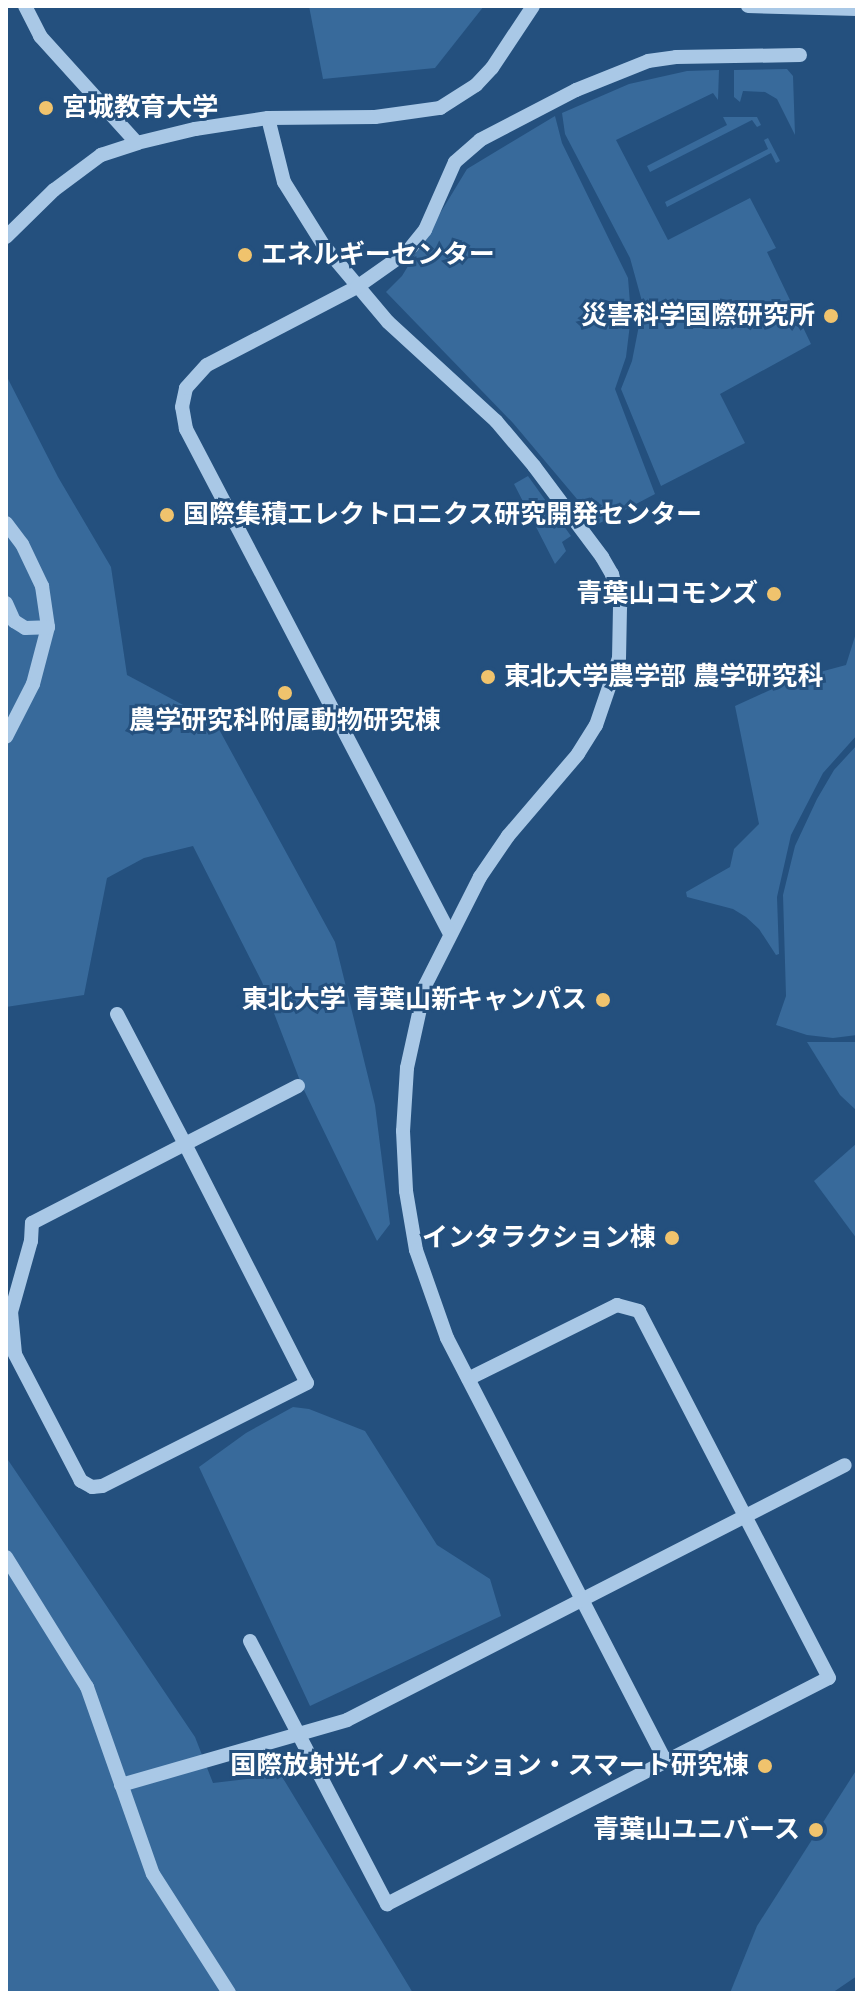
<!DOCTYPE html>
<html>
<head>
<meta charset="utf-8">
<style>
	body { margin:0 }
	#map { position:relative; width:863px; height:1999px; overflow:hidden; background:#24507e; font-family:"Work Sans","Noto Sans JP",sans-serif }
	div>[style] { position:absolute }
	.green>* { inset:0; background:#386a9b }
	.minor>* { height:14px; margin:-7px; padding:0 7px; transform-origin:7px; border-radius:7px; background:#a9c8e6 }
	.dots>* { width:22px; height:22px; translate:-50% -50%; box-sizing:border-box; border:4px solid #24507e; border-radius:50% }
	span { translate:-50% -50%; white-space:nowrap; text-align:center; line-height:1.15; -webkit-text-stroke:6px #24507e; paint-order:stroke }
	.poi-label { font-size:26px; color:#fff; font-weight:700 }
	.left { translate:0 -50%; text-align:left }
	.right { translate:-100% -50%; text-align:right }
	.frame { position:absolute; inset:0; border:8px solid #fff; pointer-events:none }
</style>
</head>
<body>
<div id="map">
	<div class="green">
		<i style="clip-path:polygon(309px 6px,484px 6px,435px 68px,323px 79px)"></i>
		<i style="clip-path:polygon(787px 69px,793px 76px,795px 135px,777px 99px,765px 92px,743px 91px,740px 102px,734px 97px,734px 70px)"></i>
		<i style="clip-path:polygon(719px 70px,718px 100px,713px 93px,616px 140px,668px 240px,750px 198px,776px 248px,767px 252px,811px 344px,720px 394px,745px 443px,661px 486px,621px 389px,632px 361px,643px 305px,630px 258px,565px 134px,562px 113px,629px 84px,687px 71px)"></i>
		<i style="clip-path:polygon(555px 116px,562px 143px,628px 278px,631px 316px,626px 357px,615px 389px,655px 494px,598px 524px,513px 423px,386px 292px,402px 276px,467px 169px)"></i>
		<i style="clip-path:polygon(723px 117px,757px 117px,761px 125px,757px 127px,752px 120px,650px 172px,647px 166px,727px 125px)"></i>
		<i style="clip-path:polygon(768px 138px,780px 161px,776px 163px,771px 153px,667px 207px,665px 202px,768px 149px,764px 140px)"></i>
		<i style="clip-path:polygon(6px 375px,58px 477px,111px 567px,127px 675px,215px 722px,335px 942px,375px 1105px,390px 1224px,377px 1241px,302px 1086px,262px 982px,193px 846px,144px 858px,107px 878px,84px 995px,6px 1007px)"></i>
		<i style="clip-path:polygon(528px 476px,571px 536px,562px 542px,566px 551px,555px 564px,514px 484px)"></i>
		<i style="clip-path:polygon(857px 630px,857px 735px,823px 773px,791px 835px,777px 897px,779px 954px,776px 955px,759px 929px,746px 917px,733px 909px,687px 897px,686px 892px,730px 867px,734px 849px,759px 824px,735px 706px,794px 679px,846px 665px)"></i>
		<i style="clip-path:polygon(857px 745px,857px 1035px,833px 1038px,807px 1035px,776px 1025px,786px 996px,783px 895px,795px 846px,817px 799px,834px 770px)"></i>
		<i style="clip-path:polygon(807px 1042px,857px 1042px,857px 1111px,840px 1095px)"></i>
		<i style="clip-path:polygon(857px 1143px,857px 1239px,814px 1181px)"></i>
		<i style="clip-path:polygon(293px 1407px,309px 1409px,365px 1431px,437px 1545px,490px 1579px,501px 1616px,310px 1706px,199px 1467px,246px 1433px)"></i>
		<i style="clip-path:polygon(6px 1457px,195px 1737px,213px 1783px,281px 1775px,413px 1993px,6px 1993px)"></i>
		<i style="clip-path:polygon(857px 1769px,857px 1976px,832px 1993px,730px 1993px,757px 1926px)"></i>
	</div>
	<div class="minor">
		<i style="left:25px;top:6px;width:34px;rotate:63deg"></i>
		<i style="left:40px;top:36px;width:144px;rotate:47.8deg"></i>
		<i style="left:748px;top:6px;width:109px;rotate:1.6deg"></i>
		<i style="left:268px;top:118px;width:66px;rotate:76deg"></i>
		<i style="left:284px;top:182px;width:75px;rotate:58deg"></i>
		<i style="left:324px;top:246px;width:99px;rotate:49.9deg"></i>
		<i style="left:388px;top:322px;width:147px;rotate:42.5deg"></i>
		<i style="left:496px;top:421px;width:59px;rotate:49.8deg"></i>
		<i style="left:534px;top:466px;width:114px;rotate:53.2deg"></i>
		<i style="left:602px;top:557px;width:20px;rotate:60deg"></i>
		<i style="left:612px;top:574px;width:34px;rotate:76deg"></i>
		<i style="left:620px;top:607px;width:51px;rotate:91.1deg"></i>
		<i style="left:619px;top:658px;width:71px;rotate:108.9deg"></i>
		<i style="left:596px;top:725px;width:34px;rotate:122deg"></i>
		<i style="left:578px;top:754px;width:108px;rotate:130.5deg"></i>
		<i style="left:508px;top:836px;width:50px;rotate:124.3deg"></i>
		<i style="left:480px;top:877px;width:122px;rotate:116.8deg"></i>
		<i style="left:425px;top:986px;width:84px;rotate:102.4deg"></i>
		<i style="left:407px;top:1068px;width:63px;rotate:93.6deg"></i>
		<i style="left:403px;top:1131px;width:60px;rotate:87.1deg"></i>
		<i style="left:406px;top:1191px;width:60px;rotate:80.4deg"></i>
		<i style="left:416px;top:1250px;width:93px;rotate:70.6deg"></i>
		<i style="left:447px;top:1338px;width:477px;rotate:62.7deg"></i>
		<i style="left:6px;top:237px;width:67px;rotate:-44.4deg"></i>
		<i style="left:54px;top:190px;width:59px;rotate:-36.7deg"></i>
		<i style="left:101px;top:155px;width:38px;rotate:-18deg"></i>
		<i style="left:137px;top:143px;width:60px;rotate:-13.6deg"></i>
		<i style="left:195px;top:129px;width:74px;rotate:-8.6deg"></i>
		<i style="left:268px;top:118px;width:107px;rotate:-0.5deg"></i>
		<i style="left:375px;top:117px;width:66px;rotate:-7.9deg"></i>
		<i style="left:440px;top:108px;width:43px;rotate:-32.6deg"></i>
		<i style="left:476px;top:85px;width:23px;rotate:-47deg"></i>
		<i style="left:492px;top:68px;width:74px;rotate:-56.5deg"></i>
		<i style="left:6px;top:523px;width:26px;rotate:53deg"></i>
		<i style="left:22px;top:544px;width:47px;rotate:64.5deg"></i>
		<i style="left:42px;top:586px;width:41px;rotate:81.7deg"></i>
		<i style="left:48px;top:627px;width:59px;rotate:104.7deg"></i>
		<i style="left:33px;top:684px;width:59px;rotate:117deg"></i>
		<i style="left:6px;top:603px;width:20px;rotate:66deg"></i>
		<i style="left:14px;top:621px;width:13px;rotate:32deg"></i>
		<i style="left:25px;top:628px;width:23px;rotate:-2deg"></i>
		<i style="left:449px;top:932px;width:568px;rotate:-117.6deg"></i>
		<i style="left:186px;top:429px;width:22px;rotate:-100deg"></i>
		<i style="left:182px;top:407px;width:19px;rotate:-78deg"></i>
		<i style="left:186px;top:388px;width:31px;rotate:-48deg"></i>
		<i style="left:207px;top:365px;width:169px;rotate:-27.5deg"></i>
		<i style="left:357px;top:287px;width:62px;rotate:-35.2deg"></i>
		<i style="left:408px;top:251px;width:27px;rotate:-51deg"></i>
		<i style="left:425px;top:230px;width:74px;rotate:-66.2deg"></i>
		<i style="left:455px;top:162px;width:33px;rotate:-41deg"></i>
		<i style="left:480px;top:140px;width:108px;rotate:-27.5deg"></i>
		<i style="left:576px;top:90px;width:78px;rotate:-21.9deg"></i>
		<i style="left:648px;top:61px;width:28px;rotate:-8deg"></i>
		<i style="left:676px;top:57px;width:124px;rotate:-0.9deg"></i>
		<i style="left:117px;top:1014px;width:147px;rotate:62.4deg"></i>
		<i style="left:185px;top:1144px;width:268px;rotate:63deg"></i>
		<i style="left:307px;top:1383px;width:229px;rotate:153.3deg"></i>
		<i style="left:102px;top:1486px;width:10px;rotate:174deg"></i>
		<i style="left:92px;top:1487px;width:13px;rotate:-151deg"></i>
		<i style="left:81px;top:1481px;width:143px;rotate:-117.5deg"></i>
		<i style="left:15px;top:1354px;width:42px;rotate:-95.4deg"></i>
		<i style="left:11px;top:1312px;width:74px;rotate:-74.3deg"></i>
		<i style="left:31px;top:1241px;width:18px;rotate:-87deg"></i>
		<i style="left:32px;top:1223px;width:172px;rotate:-27.3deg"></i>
		<i style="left:185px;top:1144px;width:127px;rotate:-27.2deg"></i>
		<i style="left:6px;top:1557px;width:153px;rotate:58.1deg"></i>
		<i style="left:87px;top:1687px;width:198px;rotate:70.6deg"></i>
		<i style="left:153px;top:1874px;width:141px;rotate:57.4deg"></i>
		<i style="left:250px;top:1641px;width:297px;rotate:62.5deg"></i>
		<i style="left:387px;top:1904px;width:496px;rotate:-27.1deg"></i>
		<i style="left:829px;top:1678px;width:413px;rotate:-117.4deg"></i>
		<i style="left:639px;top:1311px;width:23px;rotate:-165deg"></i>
		<i style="left:617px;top:1305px;width:166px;rotate:153.6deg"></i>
		<i style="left:121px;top:1785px;width:235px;rotate:-16deg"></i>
		<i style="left:347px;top:1720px;width:559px;rotate:-27.11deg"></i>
	</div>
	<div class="dots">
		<i style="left:46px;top:108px;background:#f0c36d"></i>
		<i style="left:245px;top:255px;background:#f0c36d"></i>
		<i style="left:831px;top:316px;background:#f0c36d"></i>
		<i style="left:167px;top:515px;background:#f0c36d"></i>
		<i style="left:774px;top:594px;background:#f0c36d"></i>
		<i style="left:488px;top:677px;background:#f0c36d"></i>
		<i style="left:285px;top:693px;background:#f0c36d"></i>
		<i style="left:603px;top:1000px;background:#f0c36d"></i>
		<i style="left:672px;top:1238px;background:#f0c36d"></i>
		<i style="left:765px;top:1766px;background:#f0c36d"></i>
		<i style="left:816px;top:1830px;background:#f0c36d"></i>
	</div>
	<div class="poi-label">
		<span class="left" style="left:62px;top:108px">宮城教育大学</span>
		<span class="left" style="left:261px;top:255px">エネルギーセンター</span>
		<span class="right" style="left:815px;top:316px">災害科学国際研究所</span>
		<span class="left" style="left:183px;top:515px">国際集積エレクトロニクス研究開発センター</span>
		<span class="right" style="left:758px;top:594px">青葉山コモンズ</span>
		<span class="left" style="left:504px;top:677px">東北大学農学部 農学研究科</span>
		<span style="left:285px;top:721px">農学研究科附属動物研究棟</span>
		<span class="right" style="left:587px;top:1000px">東北大学 青葉山新キャンパス</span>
		<span class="right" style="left:656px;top:1238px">インタラクション棟</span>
		<span class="right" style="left:749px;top:1766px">国際放射光イノベーション・スマート研究棟</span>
		<span class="right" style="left:800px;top:1830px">青葉山ユニバース</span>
	</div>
	<div class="frame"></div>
</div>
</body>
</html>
